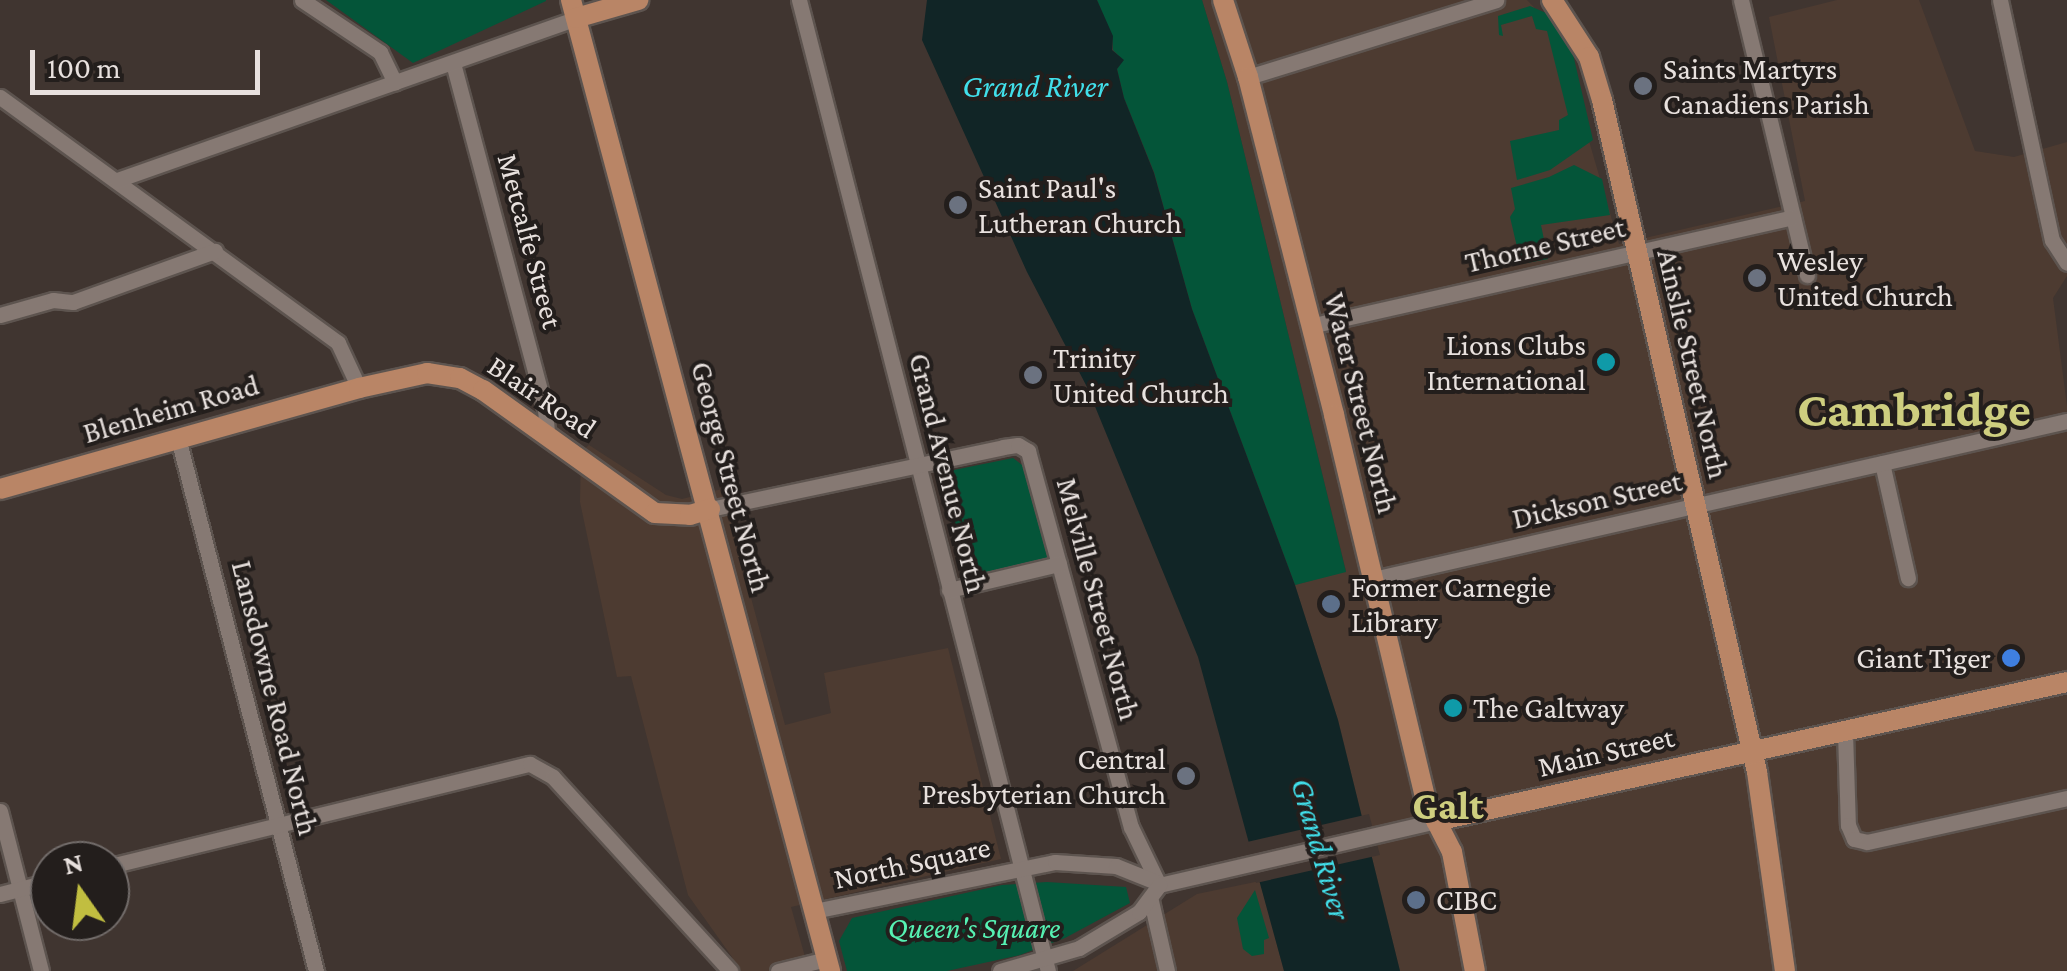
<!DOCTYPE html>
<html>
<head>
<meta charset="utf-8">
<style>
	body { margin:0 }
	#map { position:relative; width:2067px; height:971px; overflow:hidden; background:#403530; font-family:"Crimson Pro",serif }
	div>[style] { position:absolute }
	.commercial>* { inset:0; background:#4d3b31 }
	.green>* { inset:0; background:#045539 }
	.water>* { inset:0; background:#112526 }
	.pier>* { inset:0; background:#403530 }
	.roads { filter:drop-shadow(2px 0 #5d544f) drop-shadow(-2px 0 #5d544f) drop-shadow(0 2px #5d544f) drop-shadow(0 -2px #5d544f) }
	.minor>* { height:15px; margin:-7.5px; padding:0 7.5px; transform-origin:7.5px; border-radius:7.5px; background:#867973 }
	.major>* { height:20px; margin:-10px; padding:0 10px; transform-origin:10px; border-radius:10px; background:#b98566 }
	.dots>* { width:28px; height:28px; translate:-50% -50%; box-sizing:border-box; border:5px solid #231e1c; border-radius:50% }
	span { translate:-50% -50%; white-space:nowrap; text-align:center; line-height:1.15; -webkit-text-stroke:8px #231e1c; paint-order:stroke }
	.poi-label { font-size:30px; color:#e8e1de }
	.left { translate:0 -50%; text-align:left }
	.right { translate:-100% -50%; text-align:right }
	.street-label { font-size:30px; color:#e8e1de }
	.park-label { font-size:30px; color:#56f2b3; font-style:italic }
	.water-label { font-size:32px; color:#41dfea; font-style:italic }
	.district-label { font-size:40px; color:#cece7f; font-weight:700 }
	.town-label { font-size:50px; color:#cece7f; font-weight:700 }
	.north { position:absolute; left:30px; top:841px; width:100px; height:100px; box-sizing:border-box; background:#231e1c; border:2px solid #726c6a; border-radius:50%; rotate:346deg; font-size:28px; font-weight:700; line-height:40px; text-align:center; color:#e8e1de }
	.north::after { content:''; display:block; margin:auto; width:35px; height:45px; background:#c1be40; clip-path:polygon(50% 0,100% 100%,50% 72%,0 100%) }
	.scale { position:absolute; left:30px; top:50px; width:230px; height:45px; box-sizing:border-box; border:5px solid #e8e1de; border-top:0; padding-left:12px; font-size:30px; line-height:35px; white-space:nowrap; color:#e8e1de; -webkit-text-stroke:8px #231e1c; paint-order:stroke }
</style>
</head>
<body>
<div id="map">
	<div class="commercial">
		<i style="clip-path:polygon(1202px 0,1527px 0,1557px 31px,1619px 244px,1805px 201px,1769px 17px,1837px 0,1919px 0,1975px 151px,2014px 157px,2067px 142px,2067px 276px,2053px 298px,2067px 406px,2067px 971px,1400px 971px,1338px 720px,1295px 585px,1346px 571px,1227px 82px)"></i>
		<i style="clip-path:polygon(589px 445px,666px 495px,682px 499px,722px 489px,785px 725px,831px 713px,824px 673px,948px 648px,1001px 859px,791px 907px,809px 971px,736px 971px,732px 957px,688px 895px,631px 676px,617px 677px,580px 502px,581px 452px)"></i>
		<i style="clip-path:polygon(1260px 881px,1284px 971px,1073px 971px,1197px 894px)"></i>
	</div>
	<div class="green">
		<i style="clip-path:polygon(326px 0,546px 0,546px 1px,413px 63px)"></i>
		<i style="clip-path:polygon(1097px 0,1202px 0,1227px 82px,1346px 572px,1295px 585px,1192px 309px,1154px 172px,1124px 98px,1117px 69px,1123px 60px,1113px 50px,1112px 36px)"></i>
		<i style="clip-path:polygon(1530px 6px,1546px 13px,1572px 50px,1593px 140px,1550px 170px,1517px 180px,1510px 141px,1559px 130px,1559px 120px,1568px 115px,1547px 31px,1536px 29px,1532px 16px,1501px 25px,1503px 36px,1499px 35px,1498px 16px)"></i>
		<i style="clip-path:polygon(1574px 165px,1602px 179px,1610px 215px,1541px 225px,1548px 259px,1521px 264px,1510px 217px,1515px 209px,1511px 188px,1549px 177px)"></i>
		<i style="clip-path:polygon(1013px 458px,1026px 468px,1050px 559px,966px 577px,939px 473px)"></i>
		<i style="clip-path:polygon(1047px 882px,1126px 887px,1130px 903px,1065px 938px,1020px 955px,947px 971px,847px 971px,839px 941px,852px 918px,1002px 885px)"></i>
		<i style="clip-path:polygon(1255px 890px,1269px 938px,1264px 940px,1264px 954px,1252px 956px,1243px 949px,1237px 918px)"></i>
	</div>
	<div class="water">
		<i style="clip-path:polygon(927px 0,1097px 0,1113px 36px,1112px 50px,1124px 60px,1117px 69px,1124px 98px,1154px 173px,1192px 309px,1295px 585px,1338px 720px,1400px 971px,1284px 971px,1198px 657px,1087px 387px,1027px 272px,922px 40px)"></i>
	</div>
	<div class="pier">
		<i style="clip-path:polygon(1369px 814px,1380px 855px,1256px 883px,1247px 842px)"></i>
	</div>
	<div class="roads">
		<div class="minor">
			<i style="left:302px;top:0;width:94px;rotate:33.7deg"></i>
			<i style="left:380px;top:52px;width:34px;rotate:64deg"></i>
			<i style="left:799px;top:0;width:1002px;rotate:75.62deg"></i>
			<i style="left:1741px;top:0;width:283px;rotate:76.5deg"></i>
			<i style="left:2000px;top:0;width:246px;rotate:77.8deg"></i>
			<i style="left:2052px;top:240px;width:27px;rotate:57deg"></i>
			<i style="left:453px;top:63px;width:358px;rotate:75.1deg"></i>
			<i style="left:545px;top:409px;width:25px;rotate:85deg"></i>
			<i style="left:1248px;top:77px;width:260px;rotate:-17.2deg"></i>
			<i style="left:0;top:97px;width:418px;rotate:36deg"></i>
			<i style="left:338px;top:343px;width:50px;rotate:65deg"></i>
			<i style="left:117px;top:180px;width:487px;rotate:-19.4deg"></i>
			<i style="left:0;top:315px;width:55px;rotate:-15.8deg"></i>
			<i style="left:53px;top:300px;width:20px;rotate:6deg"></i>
			<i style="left:73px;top:302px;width:151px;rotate:-19.8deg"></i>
			<i style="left:1310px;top:326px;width:495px;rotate:-12.7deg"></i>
			<i style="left:178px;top:438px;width:551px;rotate:75.48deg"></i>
			<i style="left:1882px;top:463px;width:118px;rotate:77.3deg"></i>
			<i style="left:710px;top:509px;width:299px;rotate:-11.9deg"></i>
			<i style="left:1003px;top:447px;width:15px;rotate:-8deg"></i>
			<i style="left:1018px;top:445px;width:12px;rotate:31deg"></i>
			<i style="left:1028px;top:451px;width:390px;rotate:74.7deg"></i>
			<i style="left:1131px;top:827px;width:64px;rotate:64.2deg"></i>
			<i style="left:1373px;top:579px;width:712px;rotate:-12.83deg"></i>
			<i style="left:949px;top:590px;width:113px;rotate:-13.3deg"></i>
			<i style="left:1845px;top:732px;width:93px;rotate:88.2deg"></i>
			<i style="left:1848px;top:825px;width:15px;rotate:67deg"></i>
			<i style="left:1854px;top:839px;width:13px;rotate:13deg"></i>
			<i style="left:1867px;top:842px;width:205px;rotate:-12.4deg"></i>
			<i style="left:0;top:811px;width:165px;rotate:75.6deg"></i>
			<i style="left:110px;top:866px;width:432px;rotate:-13.7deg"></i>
			<i style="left:530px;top:764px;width:26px;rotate:29deg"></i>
			<i style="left:553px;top:777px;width:263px;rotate:47.6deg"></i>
			<i style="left:1159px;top:885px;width:284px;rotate:-13deg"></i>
			<i style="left:0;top:894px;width:52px;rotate:-14.6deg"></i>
			<i style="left:1151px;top:901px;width:72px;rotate:77.1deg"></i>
			<i style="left:814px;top:911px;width:246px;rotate:-11.5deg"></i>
			<i style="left:1055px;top:862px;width:61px;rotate:3.8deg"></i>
			<i style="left:1116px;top:866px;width:43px;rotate:21.8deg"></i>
			<i style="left:778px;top:971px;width:50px;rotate:-13.8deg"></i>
			<i style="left:1000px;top:971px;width:82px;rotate:-16.2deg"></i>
			<i style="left:1079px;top:948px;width:70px;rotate:-31deg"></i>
			<i style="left:1139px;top:912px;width:34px;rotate:-53deg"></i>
		</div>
		<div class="major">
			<i style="left:571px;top:0;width:1005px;rotate:75.06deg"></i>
			<i style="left:1223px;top:0;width:81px;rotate:72deg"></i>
			<i style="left:1248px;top:77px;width:349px;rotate:75.7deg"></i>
			<i style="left:1334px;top:415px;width:397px;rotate:76.6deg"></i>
			<i style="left:1426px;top:801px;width:57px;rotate:63deg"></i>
			<i style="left:1452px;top:852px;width:121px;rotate:79.1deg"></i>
			<i style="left:1552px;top:0;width:68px;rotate:57deg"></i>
			<i style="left:1589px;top:57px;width:45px;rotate:73.2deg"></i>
			<i style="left:1602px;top:100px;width:690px;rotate:77.01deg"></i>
			<i style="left:1757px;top:772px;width:201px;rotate:82deg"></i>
			<i style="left:576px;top:18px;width:65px;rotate:-16.2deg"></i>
			<i style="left:0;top:489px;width:373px;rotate:-15.7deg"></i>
			<i style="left:359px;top:388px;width:70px;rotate:-12.4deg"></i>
			<i style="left:427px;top:373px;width:33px;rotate:9deg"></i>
			<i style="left:460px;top:378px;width:26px;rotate:28deg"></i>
			<i style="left:483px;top:390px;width:211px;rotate:35.6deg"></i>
			<i style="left:655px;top:513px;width:35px;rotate:3deg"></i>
			<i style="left:690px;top:515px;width:21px;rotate:-17deg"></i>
			<i style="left:1436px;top:821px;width:646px;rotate:-12.42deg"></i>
		</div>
	</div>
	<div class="dots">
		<i style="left:1643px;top:86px;background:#6b7280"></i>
		<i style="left:958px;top:205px;background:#6b7280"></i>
		<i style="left:1757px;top:278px;background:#6b7280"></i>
		<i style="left:1606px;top:362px;background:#0f9aa8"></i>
		<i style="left:1033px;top:375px;background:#6b7280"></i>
		<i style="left:1331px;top:604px;background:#5c6f8a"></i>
		<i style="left:2011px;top:658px;background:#3f7fe0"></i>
		<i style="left:1453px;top:708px;background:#0f9aa8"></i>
		<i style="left:1186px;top:776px;background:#6b7280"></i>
		<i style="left:1416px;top:900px;background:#5c6f8a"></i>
	</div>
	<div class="poi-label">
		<span class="left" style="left:1663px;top:86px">Saints Martyrs<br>Canadiens Parish</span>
		<span class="left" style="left:978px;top:205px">Saint Paul's<br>Lutheran Church</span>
		<span class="left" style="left:1777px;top:278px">Wesley<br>United Church</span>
		<span class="right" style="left:1586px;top:362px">Lions Clubs<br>International</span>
		<span class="left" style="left:1053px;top:375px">Trinity<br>United Church</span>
		<span class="left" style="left:1351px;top:604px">Former Carnegie<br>Library</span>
		<span class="right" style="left:1991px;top:658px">Giant Tiger</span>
		<span class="left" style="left:1473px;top:708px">The Galtway</span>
		<span class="right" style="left:1166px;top:776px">Central<br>Presbyterian Church</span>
		<span class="left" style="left:1436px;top:900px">CIBC</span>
	</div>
	<div class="street-label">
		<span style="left:530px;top:241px;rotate:75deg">Metcalfe Street</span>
		<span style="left:1545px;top:245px;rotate:-13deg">Thorne Street</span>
		<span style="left:1693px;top:364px;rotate:77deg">Ainslie Street North</span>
		<span style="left:542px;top:397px;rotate:34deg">Blair Road</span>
		<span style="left:1361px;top:403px;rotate:76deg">Water Street North</span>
		<span style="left:171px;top:409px;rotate:-16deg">Blenheim Road</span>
		<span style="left:948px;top:473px;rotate:76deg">Grand Avenue North</span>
		<span style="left:731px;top:477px;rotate:75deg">George Street North</span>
		<span style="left:1597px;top:500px;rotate:-13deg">Dickson Street</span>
		<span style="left:1098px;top:599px;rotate:75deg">Melville Street North</span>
		<span style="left:275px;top:698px;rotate:76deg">Lansdowne Road North</span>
		<span style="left:1606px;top:752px;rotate:-13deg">Main Street</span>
		<span style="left:912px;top:863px;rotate:-12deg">North Square</span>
	</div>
	<div class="park-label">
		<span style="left:974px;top:928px">Queen's Square</span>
	</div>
	<div class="water-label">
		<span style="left:1035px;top:86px">Grand River</span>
		<span style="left:1321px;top:849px;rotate:74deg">Grand River</span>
	</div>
	<div class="district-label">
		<span style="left:1448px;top:806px">Galt</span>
	</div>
	<div class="town-label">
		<span style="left:1914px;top:410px">Cambridge</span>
	</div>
	<div class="north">N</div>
	<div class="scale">100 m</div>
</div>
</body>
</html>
